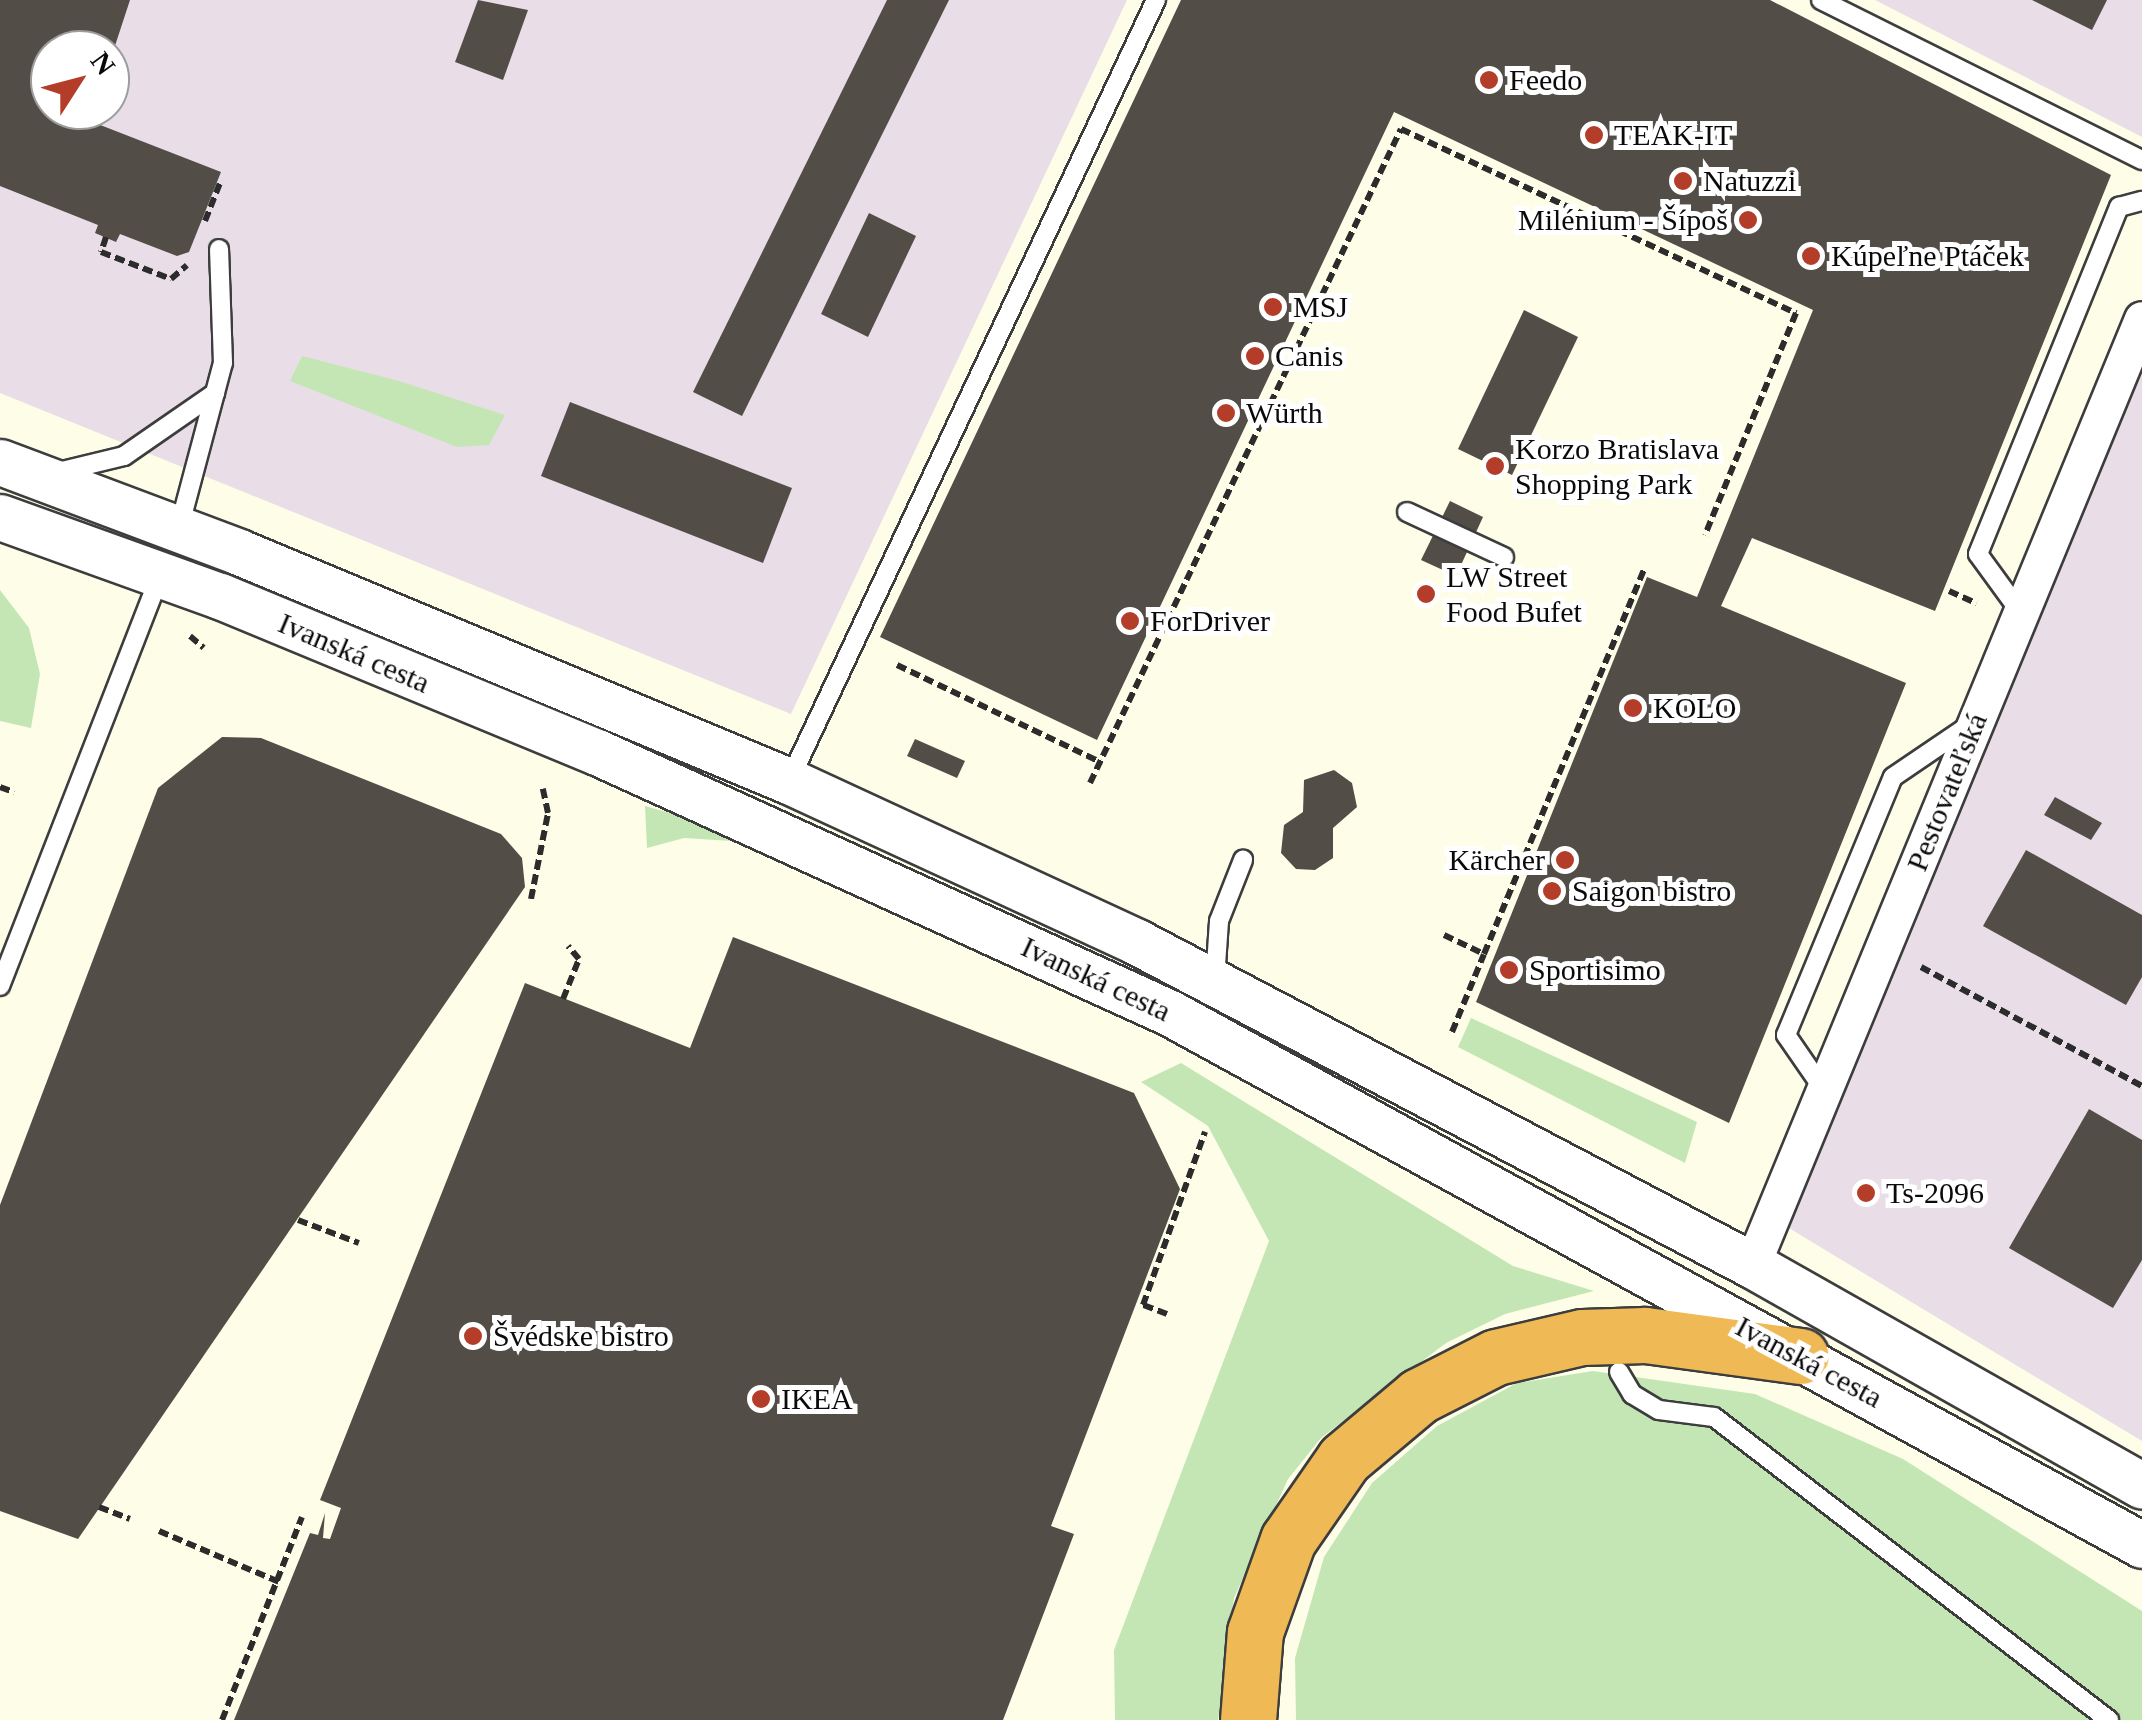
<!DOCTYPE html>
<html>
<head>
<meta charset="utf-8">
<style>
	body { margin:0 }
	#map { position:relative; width:2142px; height:1720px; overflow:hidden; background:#fefee8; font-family:Georgia,serif }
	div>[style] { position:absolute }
	.industrial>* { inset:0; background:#e9dee8 }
	.green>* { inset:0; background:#c4e6b4 }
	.building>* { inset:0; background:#524d47 }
	.path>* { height:6px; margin-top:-3px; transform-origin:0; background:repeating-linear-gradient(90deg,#2c2c2c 0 10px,transparent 0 15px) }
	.roads { filter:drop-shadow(2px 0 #3d3d3d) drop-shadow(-2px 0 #3d3d3d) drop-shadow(0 2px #3d3d3d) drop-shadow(0 -2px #3d3d3d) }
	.service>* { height:18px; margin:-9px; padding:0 9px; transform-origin:9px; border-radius:9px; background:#fff }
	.minor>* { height:35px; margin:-17.5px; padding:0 17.5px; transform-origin:17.5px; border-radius:17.5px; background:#fff }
	.tertiary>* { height:45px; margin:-22.5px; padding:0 22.5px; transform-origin:22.5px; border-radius:22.5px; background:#fff }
	.motorway>* { height:55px; margin:-27.5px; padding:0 27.5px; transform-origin:27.5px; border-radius:27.5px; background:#efb955 }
	.dots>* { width:28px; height:28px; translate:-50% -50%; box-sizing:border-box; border:5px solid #fff; border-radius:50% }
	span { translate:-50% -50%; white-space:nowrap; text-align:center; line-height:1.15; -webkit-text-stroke:10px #fff; paint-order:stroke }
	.poi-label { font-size:30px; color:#0a0a0a }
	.left { translate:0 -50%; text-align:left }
	.right { translate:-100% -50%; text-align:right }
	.street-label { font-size:30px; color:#0a0a0a }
	.north { position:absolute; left:30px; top:30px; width:100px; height:100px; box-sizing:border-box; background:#fff; border:2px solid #9d9d9d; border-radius:50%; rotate:54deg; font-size:28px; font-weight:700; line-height:40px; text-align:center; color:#0a0a0a }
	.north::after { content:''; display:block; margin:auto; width:35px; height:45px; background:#b33d29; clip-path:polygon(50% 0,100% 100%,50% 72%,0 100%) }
</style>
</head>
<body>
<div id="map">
	<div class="industrial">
		<i style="clip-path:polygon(evenodd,0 0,1127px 0,791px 714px,0 393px,0 0,50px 50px,110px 50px,110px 110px,50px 110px,50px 50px)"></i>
		<i style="clip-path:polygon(1875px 0,2142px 0,2142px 137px)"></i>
		<i style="clip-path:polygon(2142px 319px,2142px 1441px,1772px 1218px)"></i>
	</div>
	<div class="green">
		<i style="clip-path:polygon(302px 356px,399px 381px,505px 415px,489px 445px,457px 447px,290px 381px)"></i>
		<i style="clip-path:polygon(0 590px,29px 628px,40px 674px,31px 728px,0 721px)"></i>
		<i style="clip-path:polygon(645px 806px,695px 820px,747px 842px,684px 838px,647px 848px)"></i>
		<i style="clip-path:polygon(1471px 1018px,1697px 1122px,1685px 1163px,1458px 1047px)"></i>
		<i style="clip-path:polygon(1181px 1063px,1513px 1266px,1594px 1291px,1505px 1314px,1446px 1343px,1321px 1438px,1288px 1479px,1234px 1598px,1218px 1720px,1115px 1720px,1114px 1650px,1269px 1241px,1208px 1126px,1141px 1082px)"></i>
		<i style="clip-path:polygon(1593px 1371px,1755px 1394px,1903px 1459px,2142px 1611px,2142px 1720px,1296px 1720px,1295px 1658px,1324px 1557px,1372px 1483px,1437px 1426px,1517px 1383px)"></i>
	</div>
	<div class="building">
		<i style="clip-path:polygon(0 0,130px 0,111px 58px,110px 50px,50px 50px,50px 110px,94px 110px,90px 121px,221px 172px,189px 252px,177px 256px,120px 234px,116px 242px,95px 233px,98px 225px,0 186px)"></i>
		<i style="clip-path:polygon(478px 0,528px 10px,503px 80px,455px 62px)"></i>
		<i style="clip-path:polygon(887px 0,949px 0,742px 416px,693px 392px)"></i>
		<i style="clip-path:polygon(1181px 0,1770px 0,2111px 175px,1935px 611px,1752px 538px,1721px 606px,1906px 683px,1729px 1123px,1476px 1002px,1647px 577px,1697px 597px,1813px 310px,1394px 112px,1097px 740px,880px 637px)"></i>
		<i style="clip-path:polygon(2032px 0,2107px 0,2092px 30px)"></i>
		<i style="clip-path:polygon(869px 213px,916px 236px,868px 337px,821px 314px)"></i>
		<i style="clip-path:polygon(1524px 310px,1578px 337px,1512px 475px,1458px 449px)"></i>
		<i style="clip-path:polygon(570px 402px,792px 488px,763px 563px,541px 476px)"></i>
		<i style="clip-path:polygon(1450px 501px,1483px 517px,1456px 576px,1421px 560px)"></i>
		<i style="clip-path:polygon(222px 737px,261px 738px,501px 834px,522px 858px,525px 887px,78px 1539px,0 1511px,0 1205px,158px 788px)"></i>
		<i style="clip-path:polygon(915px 739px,965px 761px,957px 778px,907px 756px)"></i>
		<i style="clip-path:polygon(1334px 770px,1352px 783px,1357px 807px,1333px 828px,1333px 858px,1315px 870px,1296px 869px,1281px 853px,1284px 825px,1303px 812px,1304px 780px)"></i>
		<i style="clip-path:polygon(2055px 797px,2102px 823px,2091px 840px,2044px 815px)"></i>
		<i style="clip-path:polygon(2026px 850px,2142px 915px,2142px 977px,2126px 1005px,1983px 926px)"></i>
		<i style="clip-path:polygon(733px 937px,1134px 1093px,1180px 1189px,1051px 1526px,1074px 1534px,1003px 1720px,234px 1720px,310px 1533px,318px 1535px,325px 1513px,323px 1538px,330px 1539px,341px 1508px,320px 1500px,525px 983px,690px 1048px)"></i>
		<i style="clip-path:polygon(2089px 1109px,2142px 1140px,2142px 1260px,2113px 1308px,2009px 1248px)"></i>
		<i style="clip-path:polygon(1865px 1180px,1876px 1185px,1867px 1205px,1856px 1200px)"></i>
	</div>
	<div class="path">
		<i style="left:205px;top:221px;width:41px;rotate:-68.5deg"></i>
		<i style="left:106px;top:237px;width:16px;rotate:108deg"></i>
		<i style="left:101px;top:252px;width:75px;rotate:21.1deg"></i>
		<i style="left:171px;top:279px;width:21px;rotate:-41deg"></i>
		<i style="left:1949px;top:591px;width:30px;rotate:24deg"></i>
		<i style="left:190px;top:636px;width:18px;rotate:41deg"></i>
		<i style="left:897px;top:665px;width:225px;rotate:25.5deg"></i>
		<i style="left:1090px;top:783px;width:724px;rotate:-64.57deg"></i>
		<i style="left:1401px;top:129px;width:436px;rotate:25deg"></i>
		<i style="left:1796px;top:313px;width:240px;rotate:112.3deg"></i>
		<i style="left:0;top:787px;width:15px;rotate:20deg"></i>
		<i style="left:531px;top:899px;width:88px;rotate:-78.8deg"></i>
		<i style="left:548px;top:813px;width:25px;rotate:-102deg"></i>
		<i style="left:1444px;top:935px;width:44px;rotate:25.4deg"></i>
		<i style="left:1484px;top:954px;width:419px;rotate:-67.4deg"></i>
		<i style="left:1921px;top:967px;width:251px;rotate:28.3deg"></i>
		<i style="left:563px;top:999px;width:43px;rotate:-68.2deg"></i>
		<i style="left:579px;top:959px;width:17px;rotate:-130deg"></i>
		<i style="left:1452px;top:1032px;width:84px;rotate:-67.7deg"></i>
		<i style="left:298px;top:1220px;width:65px;rotate:20.7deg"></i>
		<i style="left:1167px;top:1314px;width:26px;rotate:-159deg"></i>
		<i style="left:1143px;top:1305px;width:184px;rotate:-70.3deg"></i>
		<i style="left:99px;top:1507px;width:33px;rotate:21deg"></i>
		<i style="left:159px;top:1531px;width:130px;rotate:23deg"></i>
		<i style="left:222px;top:1720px;width:218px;rotate:-68.5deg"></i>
	</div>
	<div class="roads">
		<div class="service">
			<i style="left:1821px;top:0;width:359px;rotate:26.5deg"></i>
			<i style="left:58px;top:472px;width:68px;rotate:-13.6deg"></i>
			<i style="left:124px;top:456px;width:111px;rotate:-34.7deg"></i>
			<i style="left:1407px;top:512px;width:107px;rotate:24.9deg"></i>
			<i style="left:179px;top:528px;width:171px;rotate:-75.1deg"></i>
			<i style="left:223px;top:363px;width:114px;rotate:-92deg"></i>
			<i style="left:2021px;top:613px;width:73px;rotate:-126.1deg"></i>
			<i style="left:1978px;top:554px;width:375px;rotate:-67.9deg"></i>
			<i style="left:2119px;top:207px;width:24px;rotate:-15deg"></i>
			<i style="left:789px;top:781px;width:863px;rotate:-64.83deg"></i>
			<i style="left:1215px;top:980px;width:59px;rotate:-86.1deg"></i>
			<i style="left:1219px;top:921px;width:66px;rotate:-68.5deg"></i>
			<i style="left:0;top:986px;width:441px;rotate:-68.7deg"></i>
			<i style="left:1824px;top:1090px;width:67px;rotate:-124.6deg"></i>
			<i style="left:1786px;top:1035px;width:279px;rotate:-67.5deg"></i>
			<i style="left:1893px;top:777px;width:91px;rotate:-34.2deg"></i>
			<i style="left:1619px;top:1372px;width:26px;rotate:59deg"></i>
			<i style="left:1632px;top:1394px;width:31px;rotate:31deg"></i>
			<i style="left:1659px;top:1410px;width:55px;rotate:7.3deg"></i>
			<i style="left:1714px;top:1417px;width:498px;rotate:37.5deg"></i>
		</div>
		<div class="minor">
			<i style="left:1752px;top:1265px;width:1023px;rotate:-67.6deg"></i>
		</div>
		<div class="tertiary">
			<i style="left:0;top:462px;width:255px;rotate:20.6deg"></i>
			<i style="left:239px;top:552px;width:596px;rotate:22.61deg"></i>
			<i style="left:789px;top:781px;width:383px;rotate:24.8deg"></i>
			<i style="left:1137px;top:942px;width:695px;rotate:27.71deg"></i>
			<i style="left:1752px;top:1265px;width:448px;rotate:29.5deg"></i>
			<i style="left:0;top:517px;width:234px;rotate:19.8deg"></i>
			<i style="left:220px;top:596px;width:408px;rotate:22.5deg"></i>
			<i style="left:597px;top:752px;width:630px;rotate:24.49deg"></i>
			<i style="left:1170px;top:1013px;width:1108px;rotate:28.69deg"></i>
		</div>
		<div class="motorway">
			<i style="left:1248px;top:1720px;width:88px;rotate:-85.5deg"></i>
			<i style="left:1255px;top:1632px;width:98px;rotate:-70.3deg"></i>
			<i style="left:1288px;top:1540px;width:98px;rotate:-55.3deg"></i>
			<i style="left:1344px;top:1459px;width:98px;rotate:-40deg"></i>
			<i style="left:1419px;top:1396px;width:86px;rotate:-26.9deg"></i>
			<i style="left:1496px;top:1357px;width:88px;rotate:-13.1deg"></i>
			<i style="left:1582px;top:1337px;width:63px;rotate:-1.8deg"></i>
			<i style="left:1645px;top:1335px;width:157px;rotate:7.7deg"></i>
		</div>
	</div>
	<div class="dots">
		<i style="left:1489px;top:80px;background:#b33d29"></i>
		<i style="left:1594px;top:135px;background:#b33d29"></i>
		<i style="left:1683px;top:181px;background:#b33d29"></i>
		<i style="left:1748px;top:220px;background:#b33d29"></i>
		<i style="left:1811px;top:256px;background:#b33d29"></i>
		<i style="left:1273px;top:307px;background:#b33d29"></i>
		<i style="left:1255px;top:356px;background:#b33d29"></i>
		<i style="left:1226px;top:413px;background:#b33d29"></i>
		<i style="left:1495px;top:466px;background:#b33d29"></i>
		<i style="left:1426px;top:594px;background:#b33d29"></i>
		<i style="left:1130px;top:621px;background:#b33d29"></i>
		<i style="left:1633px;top:708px;background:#b33d29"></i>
		<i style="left:1565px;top:860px;background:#b33d29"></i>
		<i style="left:1552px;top:891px;background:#b33d29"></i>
		<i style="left:1509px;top:970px;background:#b33d29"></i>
		<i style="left:1866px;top:1193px;background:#b33d29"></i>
		<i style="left:473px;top:1336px;background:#b33d29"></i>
		<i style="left:761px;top:1399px;background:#b33d29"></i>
	</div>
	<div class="poi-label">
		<span class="left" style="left:1509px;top:80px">Feedo</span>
		<span class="left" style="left:1614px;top:135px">TEAK-IT</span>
		<span class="left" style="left:1703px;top:181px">Natuzzi</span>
		<span class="right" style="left:1728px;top:220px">Milénium - Šípoš</span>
		<span class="left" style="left:1831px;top:256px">Kúpeľne Ptáček</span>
		<span class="left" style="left:1293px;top:307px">MSJ</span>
		<span class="left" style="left:1275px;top:356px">Canis</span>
		<span class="left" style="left:1246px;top:413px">Würth</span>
		<span class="left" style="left:1515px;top:466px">Korzo Bratislava<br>Shopping Park</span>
		<span class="left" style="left:1446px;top:594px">LW Street<br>Food Bufet</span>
		<span class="left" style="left:1150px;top:621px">ForDriver</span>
		<span class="left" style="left:1653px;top:708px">KOLO</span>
		<span class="right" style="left:1545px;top:860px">Kärcher</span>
		<span class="left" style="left:1572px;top:891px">Saigon bistro</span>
		<span class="left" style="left:1529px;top:970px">Sportisimo</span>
		<span class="left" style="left:1886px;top:1193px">Ts-2096</span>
		<span class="left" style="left:493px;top:1336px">Švédske bistro</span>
		<span class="left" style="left:781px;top:1399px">IKEA</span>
	</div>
	<div class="street-label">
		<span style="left:354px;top:653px;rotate:23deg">Ivanská cesta</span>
		<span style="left:1947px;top:792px;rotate:-68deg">Pestovateľská</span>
		<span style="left:1096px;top:979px;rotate:25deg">Ivanská cesta</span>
		<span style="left:1809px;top:1362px;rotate:28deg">Ivanská cesta</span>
	</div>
	<div class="north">N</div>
</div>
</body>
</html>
